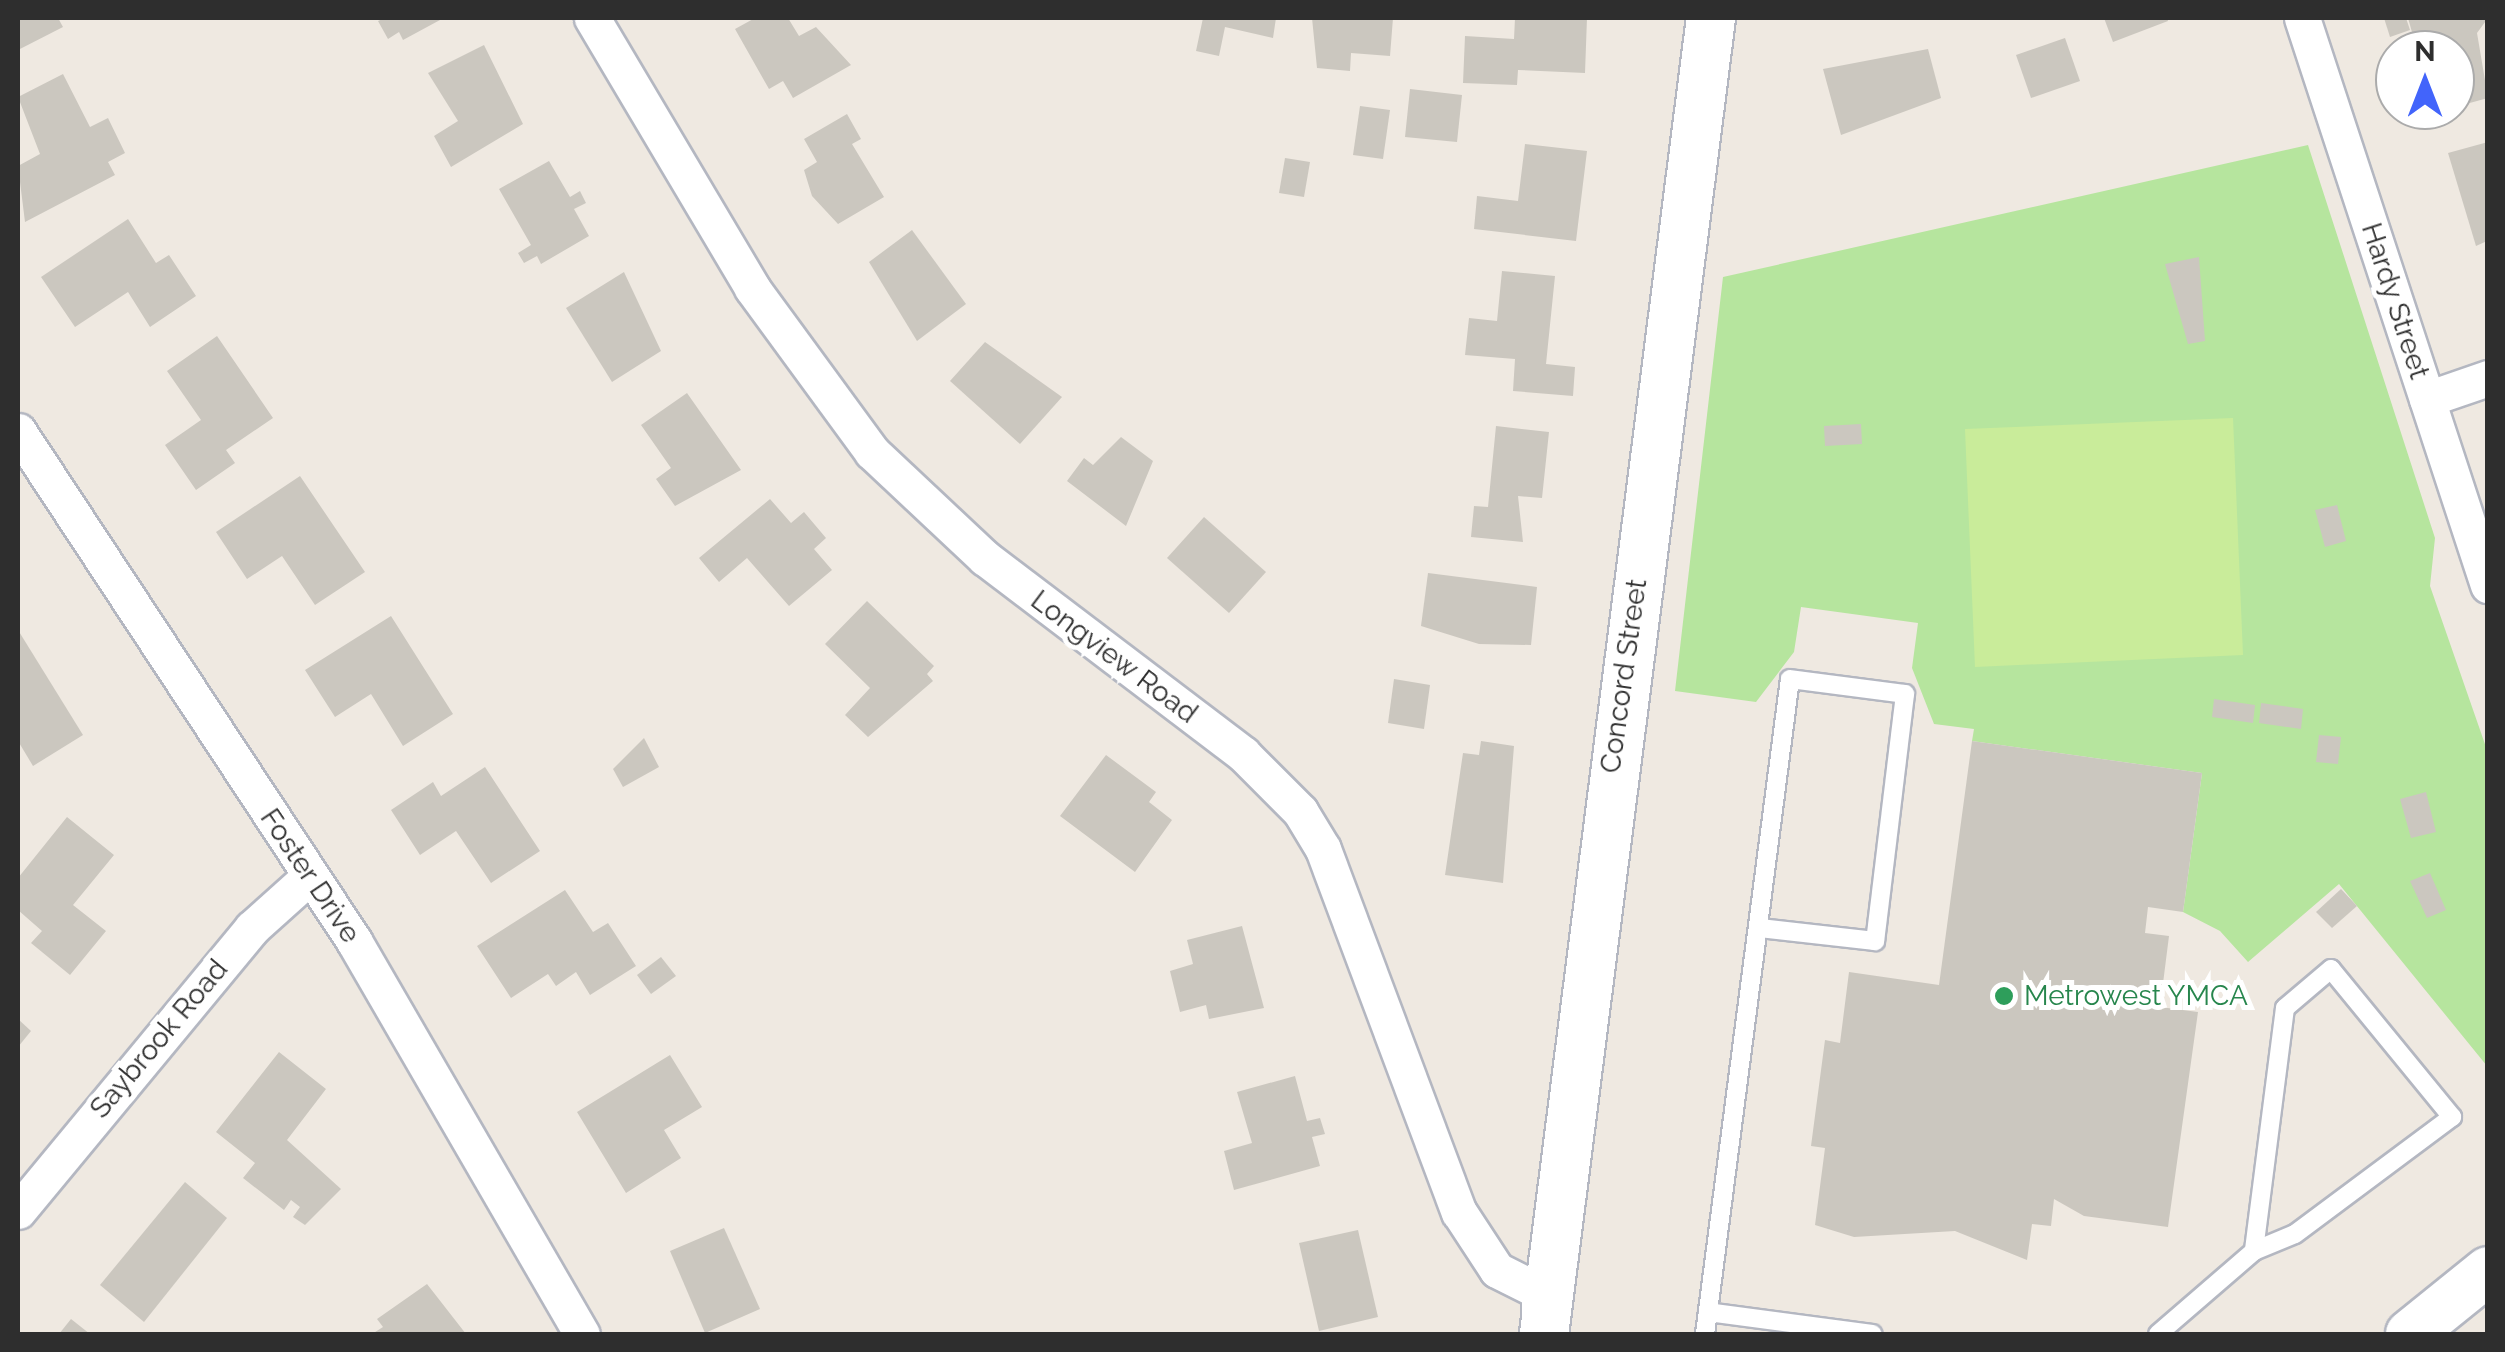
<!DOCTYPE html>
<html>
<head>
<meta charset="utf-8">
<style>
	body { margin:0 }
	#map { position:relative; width:2505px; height:1352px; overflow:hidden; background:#efe9e1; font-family:Raleway,sans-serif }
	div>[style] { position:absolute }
	.green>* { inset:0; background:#b6e59e }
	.pitch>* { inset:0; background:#c9ec9a }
	.building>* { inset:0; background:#cbc7bf }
	.roads { filter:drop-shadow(2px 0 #b4b7c1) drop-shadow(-2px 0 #b4b7c1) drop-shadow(0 2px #b4b7c1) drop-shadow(0 -2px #b4b7c1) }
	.service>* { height:18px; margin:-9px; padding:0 9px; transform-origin:9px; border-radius:9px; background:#fff }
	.minor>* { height:35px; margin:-17.5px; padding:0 17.5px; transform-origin:17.5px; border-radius:17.5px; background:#fff }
	.secondary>* { height:48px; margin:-24px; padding:0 24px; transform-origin:24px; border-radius:24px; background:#fff }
	.dots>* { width:28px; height:28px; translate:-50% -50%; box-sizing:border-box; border:5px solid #fff; border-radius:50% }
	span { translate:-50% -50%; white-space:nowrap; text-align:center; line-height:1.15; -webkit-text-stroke:10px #fff; paint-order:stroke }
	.street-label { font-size:28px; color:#2e2e2e }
	.leisure-label { font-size:28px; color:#27864d }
	.left { translate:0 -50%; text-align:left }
	.frame { position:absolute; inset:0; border:20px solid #2e2e2e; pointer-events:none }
	.north { position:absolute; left:2375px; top:30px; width:100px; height:100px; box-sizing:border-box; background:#fff; border:2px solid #ababab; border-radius:50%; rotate:0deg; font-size:28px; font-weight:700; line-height:40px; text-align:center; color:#2e2e2e }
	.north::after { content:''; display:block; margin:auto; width:35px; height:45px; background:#4264fb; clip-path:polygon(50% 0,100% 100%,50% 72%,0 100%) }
</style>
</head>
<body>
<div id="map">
	<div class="green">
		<i style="clip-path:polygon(2308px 145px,2435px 538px,2430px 586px,2487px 750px,2487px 1066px,2339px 884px,2248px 962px,2220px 931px,2183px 912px,2202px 773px,1972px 741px,1974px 729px,1934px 724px,1912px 668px,1918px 623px,1801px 607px,1794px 652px,1756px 702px,1675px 691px,1723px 277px)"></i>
	</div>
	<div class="pitch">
		<i style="clip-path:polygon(2233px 418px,2243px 655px,1975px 667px,1965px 429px)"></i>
	</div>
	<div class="building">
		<i style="clip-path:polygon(18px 18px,58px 18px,63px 27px,18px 50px)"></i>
		<i style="clip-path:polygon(385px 18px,438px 18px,440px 20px,403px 40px,399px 32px,388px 39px,378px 21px)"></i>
		<i style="clip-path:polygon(755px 18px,788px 18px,799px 36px,816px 27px,851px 65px,793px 98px,783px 81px,769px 89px,735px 29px)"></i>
		<i style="clip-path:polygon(1203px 18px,1276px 18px,1273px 38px,1225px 27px,1219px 56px,1196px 51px)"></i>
		<i style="clip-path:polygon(1312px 18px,1393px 18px,1390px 56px,1351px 53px,1350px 71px,1317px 68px)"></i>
		<i style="clip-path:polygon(1515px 18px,1587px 18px,1585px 73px,1518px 70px,1517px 85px,1463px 83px,1465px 36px,1514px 39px)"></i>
		<i style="clip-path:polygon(2104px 18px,2167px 18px,2168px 21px,2113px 42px)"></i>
		<i style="clip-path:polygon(2384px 18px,2406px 18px,2410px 30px,2390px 37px)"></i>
		<i style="clip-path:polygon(2408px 18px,2488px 18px,2477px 33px,2488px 98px,2455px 107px,2455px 50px,2417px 50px)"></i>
		<i style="clip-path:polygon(2065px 38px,2080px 81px,2031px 98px,2016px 55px)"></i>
		<i style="clip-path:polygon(484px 45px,523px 124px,451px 167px,434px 136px,458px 121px,428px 73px)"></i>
		<i style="clip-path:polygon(1928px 49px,1941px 98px,1841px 135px,1823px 69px)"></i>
		<i style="clip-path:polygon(63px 74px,90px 127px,108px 118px,125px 153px,108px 162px,115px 175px,25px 222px,18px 166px,40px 154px,18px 97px)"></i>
		<i style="clip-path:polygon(1410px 89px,1462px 95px,1457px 142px,1405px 137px)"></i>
		<i style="clip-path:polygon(1360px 106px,1390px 110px,1383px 159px,1353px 155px)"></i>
		<i style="clip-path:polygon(847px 114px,861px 139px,852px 144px,884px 197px,838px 224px,812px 196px,804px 170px,817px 162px,804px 139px)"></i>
		<i style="clip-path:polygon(2488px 142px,2487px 241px,2476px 246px,2448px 153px)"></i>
		<i style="clip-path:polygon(1525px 144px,1587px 151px,1576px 241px,1474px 229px,1477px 196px,1518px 201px)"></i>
		<i style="clip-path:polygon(1285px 158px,1310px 162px,1304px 197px,1279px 193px)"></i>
		<i style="clip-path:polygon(549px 161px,570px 197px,580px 191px,586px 203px,574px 209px,589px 236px,541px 264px,537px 256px,524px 263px,518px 253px,531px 245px,499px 189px)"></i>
		<i style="clip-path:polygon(128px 219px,156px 263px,169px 255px,196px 296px,150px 327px,128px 292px,75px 327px,41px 277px)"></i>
		<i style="clip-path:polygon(912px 230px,966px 304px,917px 341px,869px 262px)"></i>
		<i style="clip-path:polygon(2199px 257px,2205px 341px,2188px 344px,2165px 264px)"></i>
		<i style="clip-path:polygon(1502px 271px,1555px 276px,1546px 364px,1575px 367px,1573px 396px,1513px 391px,1515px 359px,1465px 355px,1469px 318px,1497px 321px)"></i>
		<i style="clip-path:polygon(624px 272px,661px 351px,612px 382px,566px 308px)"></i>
		<i style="clip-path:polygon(217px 336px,273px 418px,226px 450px,235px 463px,196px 490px,165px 445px,201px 420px,167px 371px)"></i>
		<i style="clip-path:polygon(985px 342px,1062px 397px,1020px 444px,950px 381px)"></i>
		<i style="clip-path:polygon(687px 393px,741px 470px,675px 506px,656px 479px,671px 468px,641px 425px)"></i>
		<i style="clip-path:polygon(1861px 424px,1862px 444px,1825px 446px,1824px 426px)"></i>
		<i style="clip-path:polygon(1496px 426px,1549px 432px,1542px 498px,1518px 496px,1523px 542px,1471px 537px,1474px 506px,1488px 507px)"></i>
		<i style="clip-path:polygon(1121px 437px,1153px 461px,1126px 526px,1067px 481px,1084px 458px,1093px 465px)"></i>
		<i style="clip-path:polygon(300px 476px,365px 572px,315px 605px,282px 556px,247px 579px,216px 532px)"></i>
		<i style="clip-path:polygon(770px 499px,791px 523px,804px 512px,826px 538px,814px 549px,832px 570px,789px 606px,747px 558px,719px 582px,699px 558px)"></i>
		<i style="clip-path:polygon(2337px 505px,2346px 541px,2325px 547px,2315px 510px)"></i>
		<i style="clip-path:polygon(1204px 517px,1266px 572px,1229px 613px,1167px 558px)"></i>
		<i style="clip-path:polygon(1428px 573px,1537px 587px,1531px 645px,1479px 644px,1421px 626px)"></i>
		<i style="clip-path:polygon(867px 601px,934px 666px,927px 674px,933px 681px,868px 737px,845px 715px,870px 688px,825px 644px)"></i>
		<i style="clip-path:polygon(391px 616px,453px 714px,403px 746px,371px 694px,335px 717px,305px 670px)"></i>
		<i style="clip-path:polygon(18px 630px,83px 735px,33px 766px,18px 741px)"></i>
		<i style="clip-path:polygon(1394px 679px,1430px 685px,1424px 729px,1388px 723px)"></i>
		<i style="clip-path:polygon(2214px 699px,2255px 705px,2253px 723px,2212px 717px)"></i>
		<i style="clip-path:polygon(2261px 703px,2303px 709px,2301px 729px,2259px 723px)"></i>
		<i style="clip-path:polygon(2319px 735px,2341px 737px,2338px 764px,2316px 762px)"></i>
		<i style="clip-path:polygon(644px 738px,659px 767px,623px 787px,613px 769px)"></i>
		<i style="clip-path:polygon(1481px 741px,1514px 746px,1503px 883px,1445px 875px,1463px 753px,1479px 755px)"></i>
		<i style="clip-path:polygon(1972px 741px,2202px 773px,2183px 912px,2148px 907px,2145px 933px,2169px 936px,2160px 1007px,2198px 1012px,2168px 1227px,2084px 1216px,2054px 1199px,2051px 1226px,2032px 1224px,2027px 1260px,1955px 1231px,1854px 1237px,1815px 1225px,1825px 1148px,1811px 1146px,1825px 1040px,1840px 1043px,1849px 972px,1939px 985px)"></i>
		<i style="clip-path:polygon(1106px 755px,1156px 792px,1149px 802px,1172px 820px,1135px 872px,1060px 816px)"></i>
		<i style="clip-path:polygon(485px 767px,540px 851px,491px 883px,456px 831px,420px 855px,391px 810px,433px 782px,441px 796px)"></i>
		<i style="clip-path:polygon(2426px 792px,2436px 832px,2411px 838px,2400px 799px)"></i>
		<i style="clip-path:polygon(67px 817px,114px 855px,73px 905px,106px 931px,70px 975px,31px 943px,42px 931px,18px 910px,18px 878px)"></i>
		<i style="clip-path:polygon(2430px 873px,2446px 910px,2427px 918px,2410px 881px)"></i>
		<i style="clip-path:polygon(2341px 889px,2357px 906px,2332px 928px,2316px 912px)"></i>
		<i style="clip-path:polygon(565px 890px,593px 932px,608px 923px,636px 966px,590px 995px,576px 972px,556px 986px,548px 974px,511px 998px,477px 946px)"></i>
		<i style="clip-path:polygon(1242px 926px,1264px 1008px,1209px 1019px,1206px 1005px,1180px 1012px,1170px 971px,1193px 964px,1187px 940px)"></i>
		<i style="clip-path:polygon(661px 957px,676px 976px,651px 994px,637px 975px)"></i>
		<i style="clip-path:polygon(18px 1019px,31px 1031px,18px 1047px)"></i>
		<i style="clip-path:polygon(279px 1052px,326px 1089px,287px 1140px,341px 1189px,305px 1225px,293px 1217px,300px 1207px,291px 1200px,284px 1210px,243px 1178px,255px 1163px,216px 1132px)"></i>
		<i style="clip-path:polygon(670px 1055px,702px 1107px,664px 1130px,681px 1158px,626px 1193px,577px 1112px)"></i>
		<i style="clip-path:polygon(1295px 1076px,1307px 1121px,1320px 1118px,1325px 1134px,1312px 1137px,1320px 1166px,1234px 1190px,1224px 1151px,1252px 1143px,1237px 1092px)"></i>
		<i style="clip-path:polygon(185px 1182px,227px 1218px,144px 1322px,100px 1285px)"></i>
		<i style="clip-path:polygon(724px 1228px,760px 1309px,705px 1333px,670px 1251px)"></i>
		<i style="clip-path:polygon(1358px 1230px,1378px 1317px,1319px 1331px,1299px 1243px)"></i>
		<i style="clip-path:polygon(427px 1284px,466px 1334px,372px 1334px,383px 1327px,377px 1319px)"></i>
		<i style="clip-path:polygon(71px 1319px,90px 1334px,59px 1334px)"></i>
	</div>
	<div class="roads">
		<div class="service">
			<i style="left:1708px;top:1312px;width:166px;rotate:7.6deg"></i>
			<i style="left:1705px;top:1334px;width:660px;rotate:-82.61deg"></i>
			<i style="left:1790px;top:679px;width:116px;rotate:7.4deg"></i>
			<i style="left:1905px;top:694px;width:249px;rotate:96.9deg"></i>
			<i style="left:1875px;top:941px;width:116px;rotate:-173.6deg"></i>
			<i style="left:2158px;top:1334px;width:127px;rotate:-40.8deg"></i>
			<i style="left:2254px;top:1251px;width:44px;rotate:-22.5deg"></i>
			<i style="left:2295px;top:1234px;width:196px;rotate:-36.7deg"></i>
			<i style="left:2452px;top:1117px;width:191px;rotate:-129.3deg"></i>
			<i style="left:2331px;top:969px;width:60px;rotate:139.7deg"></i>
			<i style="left:2285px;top:1008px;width:245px;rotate:97.3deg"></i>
		</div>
		<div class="minor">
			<i style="left:592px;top:18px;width:314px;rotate:59.3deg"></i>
			<i style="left:752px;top:288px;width:203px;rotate:53.8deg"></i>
			<i style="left:872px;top:452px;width:155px;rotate:43.2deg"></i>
			<i style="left:985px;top:558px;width:324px;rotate:37.2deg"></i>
			<i style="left:1243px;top:754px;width:81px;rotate:45deg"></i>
			<i style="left:1300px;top:811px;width:44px;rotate:58.8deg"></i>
			<i style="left:1323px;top:849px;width:388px;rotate:69.5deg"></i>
			<i style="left:1459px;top:1212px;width:69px;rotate:56.8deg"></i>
			<i style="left:1497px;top:1270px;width:47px;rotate:26.6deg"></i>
			<i style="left:1539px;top:1291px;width:33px;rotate:90deg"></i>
			<i style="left:2302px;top:18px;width:597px;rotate:71.84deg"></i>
			<i style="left:2427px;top:399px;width:65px;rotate:-19deg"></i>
			<i style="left:18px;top:431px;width:611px;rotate:56.62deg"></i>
			<i style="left:354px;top:941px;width:454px;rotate:59.9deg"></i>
			<i style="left:18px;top:1211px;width:367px;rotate:-50.4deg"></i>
			<i style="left:252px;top:928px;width:78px;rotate:-41.9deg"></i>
		</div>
		<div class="secondary">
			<i style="left:1544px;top:1334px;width:1327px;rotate:-82.77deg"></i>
			<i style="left:2410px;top:1334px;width:100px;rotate:-38.9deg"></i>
		</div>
	</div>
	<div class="dots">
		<i style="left:2004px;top:996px;background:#2e9e5b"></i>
	</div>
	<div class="street-label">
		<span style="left:2395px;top:301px;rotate:72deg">Hardy Street</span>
		<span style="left:1114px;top:657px;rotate:37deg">Longview Road</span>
		<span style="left:1624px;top:676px;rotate:-82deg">Concord Street</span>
		<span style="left:310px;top:876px;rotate:56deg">Foster Drive</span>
		<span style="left:159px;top:1039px;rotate:-50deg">Saybrook Road</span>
	</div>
	<div class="leisure-label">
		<span class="left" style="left:2024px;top:996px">Metrowest YMCA</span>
	</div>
	<div class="frame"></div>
	<div class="north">N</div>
</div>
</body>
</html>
